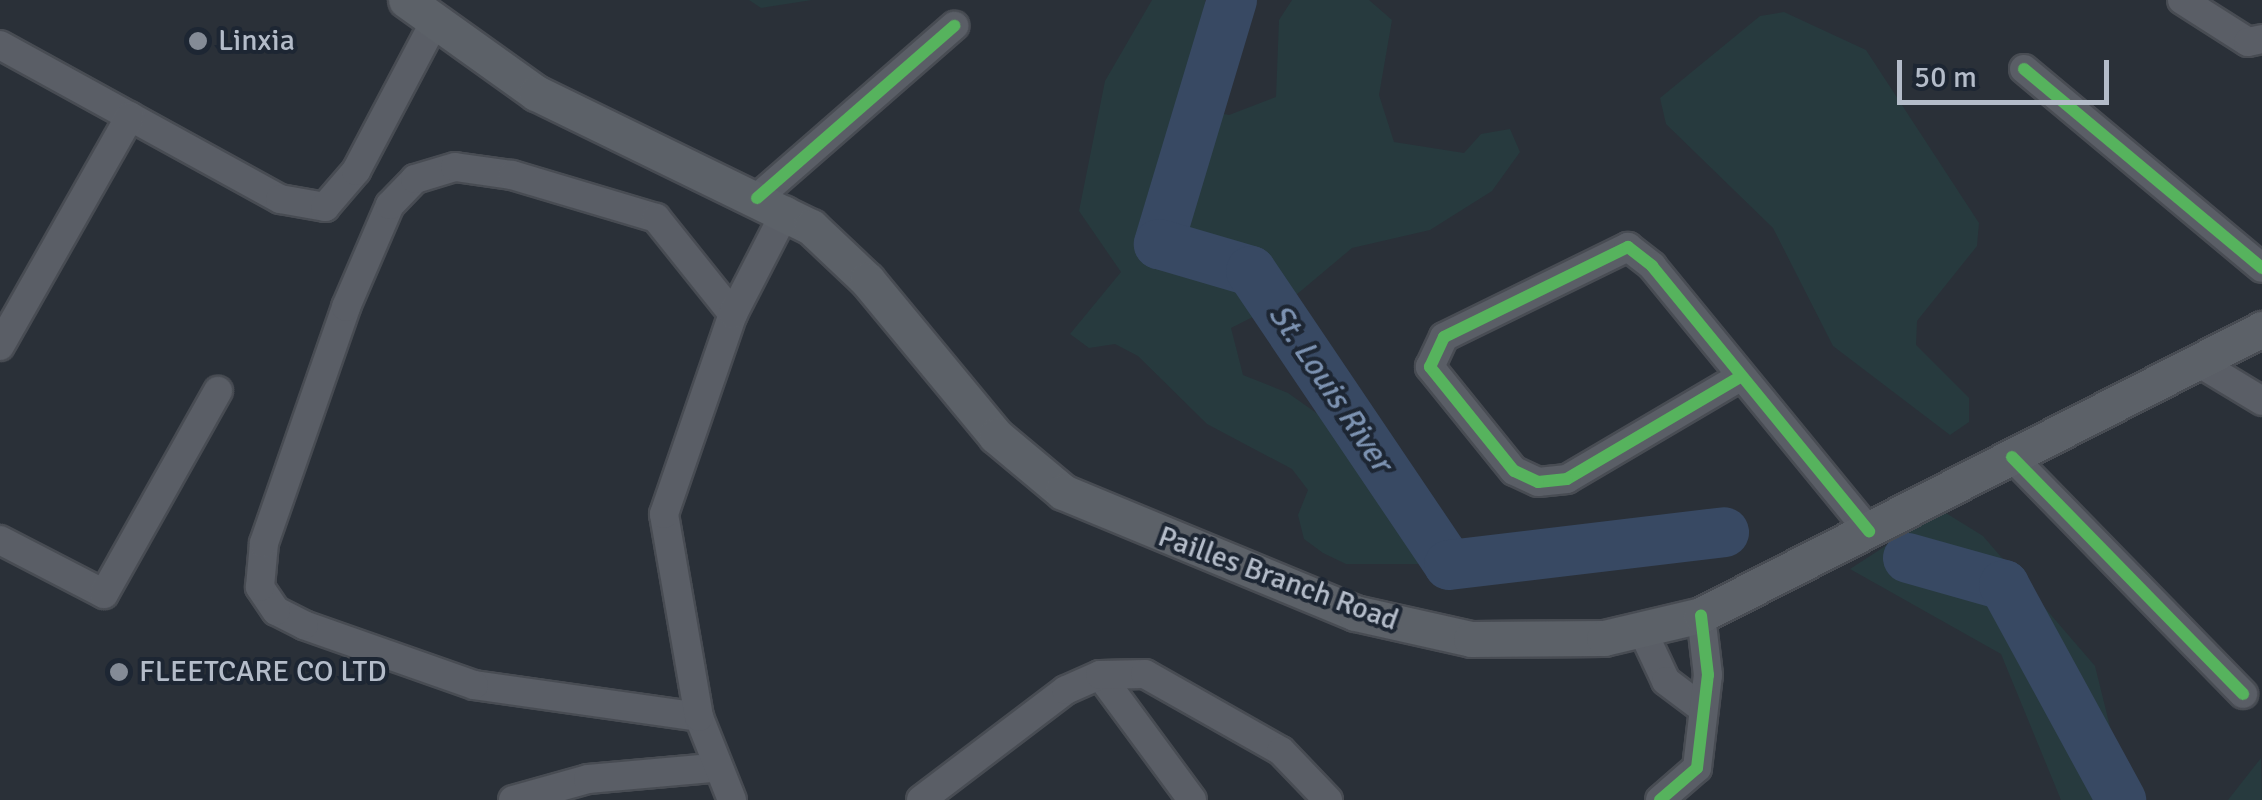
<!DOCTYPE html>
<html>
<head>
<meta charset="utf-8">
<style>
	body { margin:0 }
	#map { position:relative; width:2262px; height:800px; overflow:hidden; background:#2a3038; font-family:Signika,sans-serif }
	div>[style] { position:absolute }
	.green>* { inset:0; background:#273a3e }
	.river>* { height:50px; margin:-25px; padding:0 25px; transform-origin:25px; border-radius:25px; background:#384963 }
	.roads { filter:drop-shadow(2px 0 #484c53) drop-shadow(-2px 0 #484c53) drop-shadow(0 2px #484c53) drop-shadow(0 -2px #484c53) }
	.minor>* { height:28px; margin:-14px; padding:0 14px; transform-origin:14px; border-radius:14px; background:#5a5e66 }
	.major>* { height:35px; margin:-17.5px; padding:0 17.5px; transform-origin:17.5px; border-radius:17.5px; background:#5c6168 }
	.cycleway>* { height:12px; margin:-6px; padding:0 6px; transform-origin:6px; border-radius:6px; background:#56b35d }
	.dots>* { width:28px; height:28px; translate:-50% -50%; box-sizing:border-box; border:5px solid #1d2633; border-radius:50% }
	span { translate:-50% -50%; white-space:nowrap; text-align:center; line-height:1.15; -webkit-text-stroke:8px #1d2633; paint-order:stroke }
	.poi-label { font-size:30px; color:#b4bcc9 }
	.left { translate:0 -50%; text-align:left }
	.street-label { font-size:30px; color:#b4bcc9 }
	.water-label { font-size:32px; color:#7c92b1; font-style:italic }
	.scale { position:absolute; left:1897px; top:60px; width:212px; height:45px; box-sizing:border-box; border:5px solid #b4bcc9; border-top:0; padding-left:12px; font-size:30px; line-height:35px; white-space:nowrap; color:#b4bcc9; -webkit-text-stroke:8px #1d2633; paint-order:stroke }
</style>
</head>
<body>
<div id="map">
	<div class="green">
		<i style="clip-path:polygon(749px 0,812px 0,761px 8px)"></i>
		<i style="clip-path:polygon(1152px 0,1205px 0,1204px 110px,1229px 115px,1276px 97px,1279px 20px,1292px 0,1369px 0,1392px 20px,1379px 95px,1394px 142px,1464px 153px,1481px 134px,1510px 129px,1520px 152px,1492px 191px,1430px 230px,1352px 248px,1296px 295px,1231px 328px,1243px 375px,1288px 393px,1431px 494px,1418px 564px,1346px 564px,1323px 553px,1304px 539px,1298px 515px,1308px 490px,1292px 469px,1207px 424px,1138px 356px,1115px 344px,1089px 348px,1070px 334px,1121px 272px,1079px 211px,1105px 81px)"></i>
		<i style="clip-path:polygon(1784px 12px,1866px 50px,1979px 223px,1977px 246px,1917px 321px,1916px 345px,1969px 398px,1969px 422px,1950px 435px,1833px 346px,1773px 228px,1666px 124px,1660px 98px,1760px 16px)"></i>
		<i style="clip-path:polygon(1941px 510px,1983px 536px,2095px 666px,2118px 759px,2140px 800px,2061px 800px,2001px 654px,1850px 569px)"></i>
		<i style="clip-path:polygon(2261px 758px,2262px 800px,2228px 800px)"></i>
	</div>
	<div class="river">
		<i style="left:1232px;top:0;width:255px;rotate:106.7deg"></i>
		<i style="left:1159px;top:244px;width:96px;rotate:16.4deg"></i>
		<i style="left:1251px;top:271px;width:354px;rotate:56deg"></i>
		<i style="left:1449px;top:565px;width:277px;rotate:-6.8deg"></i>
		<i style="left:1908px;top:558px;width:100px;rotate:15.7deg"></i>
		<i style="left:2004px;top:585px;width:245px;rotate:61.4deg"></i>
	</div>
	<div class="roads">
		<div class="minor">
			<i style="left:2182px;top:0;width:78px;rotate:32.5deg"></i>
			<i style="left:2248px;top:42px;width:14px;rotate:-12deg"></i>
			<i style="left:0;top:45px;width:320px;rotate:28.8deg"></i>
			<i style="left:280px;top:199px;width:46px;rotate:10.1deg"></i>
			<i style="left:325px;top:207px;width:48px;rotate:-49.3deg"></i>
			<i style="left:356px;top:171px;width:167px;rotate:-62.2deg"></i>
			<i style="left:2024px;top:69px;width:310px;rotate:39.9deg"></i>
			<i style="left:757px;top:198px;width:262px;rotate:-41.1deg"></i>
			<i style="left:0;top:346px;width:264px;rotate:-60.5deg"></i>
			<i style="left:2196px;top:361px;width:77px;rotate:31.2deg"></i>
			<i style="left:1740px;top:377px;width:201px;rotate:149.5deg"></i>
			<i style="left:1567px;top:479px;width:29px;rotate:174deg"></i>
			<i style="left:1538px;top:482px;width:26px;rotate:-155deg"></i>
			<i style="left:1514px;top:471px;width:134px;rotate:-128.9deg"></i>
			<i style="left:1430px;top:367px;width:33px;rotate:-65deg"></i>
			<i style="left:1444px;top:337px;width:205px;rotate:-26.1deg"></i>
			<i style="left:1628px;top:247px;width:31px;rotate:38deg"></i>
			<i style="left:1652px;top:266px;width:343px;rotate:50.7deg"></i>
			<i style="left:2012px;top:457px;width:331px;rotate:45.7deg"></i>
			<i style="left:0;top:540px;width:117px;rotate:27.4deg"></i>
			<i style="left:104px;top:594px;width:233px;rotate:-60.7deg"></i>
			<i style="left:1643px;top:632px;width:54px;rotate:64.9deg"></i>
			<i style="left:1666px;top:681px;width:40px;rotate:37deg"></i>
			<i style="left:1100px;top:675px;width:155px;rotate:53.6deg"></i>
			<i style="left:699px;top:717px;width:227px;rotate:-171.9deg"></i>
			<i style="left:474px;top:685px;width:180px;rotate:-160.6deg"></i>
			<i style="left:304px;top:625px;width:31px;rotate:-153deg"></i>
			<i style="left:276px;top:611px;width:29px;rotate:-124deg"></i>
			<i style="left:260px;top:587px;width:44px;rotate:-84.8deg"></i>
			<i style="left:264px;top:543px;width:250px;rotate:-70.8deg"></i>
			<i style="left:346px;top:307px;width:111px;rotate:-66.7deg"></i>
			<i style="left:390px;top:205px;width:36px;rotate:-46deg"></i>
			<i style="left:415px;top:179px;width:42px;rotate:-16.7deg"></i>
			<i style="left:455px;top:167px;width:58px;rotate:8deg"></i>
			<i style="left:512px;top:175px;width:150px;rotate:16.6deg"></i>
			<i style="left:656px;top:218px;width:123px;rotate:51.3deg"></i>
			<i style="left:513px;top:800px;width:78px;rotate:-15.6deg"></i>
			<i style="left:588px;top:779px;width:124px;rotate:-5.1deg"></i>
			<i style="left:732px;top:800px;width:89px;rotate:-111.7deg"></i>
			<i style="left:699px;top:717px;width:206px;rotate:-99.8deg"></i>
			<i style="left:664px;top:514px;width:212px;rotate:-71deg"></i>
			<i style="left:733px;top:314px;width:116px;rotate:-62.8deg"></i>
			<i style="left:921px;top:800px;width:182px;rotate:-37.2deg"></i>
			<i style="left:1066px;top:690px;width:37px;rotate:-24deg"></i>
			<i style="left:1100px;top:675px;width:45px;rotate:-1.3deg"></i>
			<i style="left:1145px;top:674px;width:156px;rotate:29.5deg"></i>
			<i style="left:1281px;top:751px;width:68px;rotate:46.2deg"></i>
			<i style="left:1660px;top:800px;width:49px;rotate:-40.9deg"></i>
			<i style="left:1697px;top:768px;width:94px;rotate:-83.3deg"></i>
			<i style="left:1708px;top:675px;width:60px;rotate:-96.7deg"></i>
		</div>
		<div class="major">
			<i style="left:406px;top:0;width:160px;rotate:35.6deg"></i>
			<i style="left:536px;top:93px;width:306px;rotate:26deg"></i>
			<i style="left:811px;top:227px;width:77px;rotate:43.4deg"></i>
			<i style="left:867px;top:280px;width:202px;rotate:50.4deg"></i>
			<i style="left:996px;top:436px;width:87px;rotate:39.9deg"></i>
			<i style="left:1063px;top:492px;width:316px;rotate:22.5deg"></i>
			<i style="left:1355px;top:613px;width:119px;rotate:12.6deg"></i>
			<i style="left:1471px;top:639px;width:133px;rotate:-0.4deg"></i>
			<i style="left:1604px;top:638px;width:100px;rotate:-13.3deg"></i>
			<i style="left:1701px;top:615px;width:630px;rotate:-27.01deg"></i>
		</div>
	</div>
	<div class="cycleway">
		<i style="left:2024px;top:69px;width:310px;rotate:39.9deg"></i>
		<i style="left:757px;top:198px;width:262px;rotate:-41.1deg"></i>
		<i style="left:1740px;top:377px;width:201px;rotate:149.5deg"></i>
		<i style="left:1567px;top:479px;width:29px;rotate:174deg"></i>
		<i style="left:1538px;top:482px;width:26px;rotate:-155deg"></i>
		<i style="left:1514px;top:471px;width:134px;rotate:-128.9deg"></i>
		<i style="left:1430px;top:367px;width:33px;rotate:-65deg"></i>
		<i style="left:1444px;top:337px;width:205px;rotate:-26.1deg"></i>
		<i style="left:1628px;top:247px;width:31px;rotate:38deg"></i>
		<i style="left:1652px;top:266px;width:343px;rotate:50.7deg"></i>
		<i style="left:2012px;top:457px;width:331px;rotate:45.7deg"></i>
		<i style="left:1660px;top:800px;width:49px;rotate:-40.9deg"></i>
		<i style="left:1697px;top:768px;width:94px;rotate:-83.3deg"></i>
		<i style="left:1708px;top:675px;width:60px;rotate:-96.7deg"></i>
	</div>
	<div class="dots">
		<i style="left:198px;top:41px;background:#848b96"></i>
		<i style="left:119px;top:672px;background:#848b96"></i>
	</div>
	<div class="poi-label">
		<span class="left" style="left:218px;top:41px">Linxia</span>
		<span class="left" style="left:139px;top:672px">FLEETCARE CO LTD</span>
	</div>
	<div class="street-label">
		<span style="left:1278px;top:579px;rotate:20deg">Pailles Branch Road</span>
	</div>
	<div class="water-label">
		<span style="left:1330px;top:388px;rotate:56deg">St. Louis River</span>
	</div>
	<div class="scale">50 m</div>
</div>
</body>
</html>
